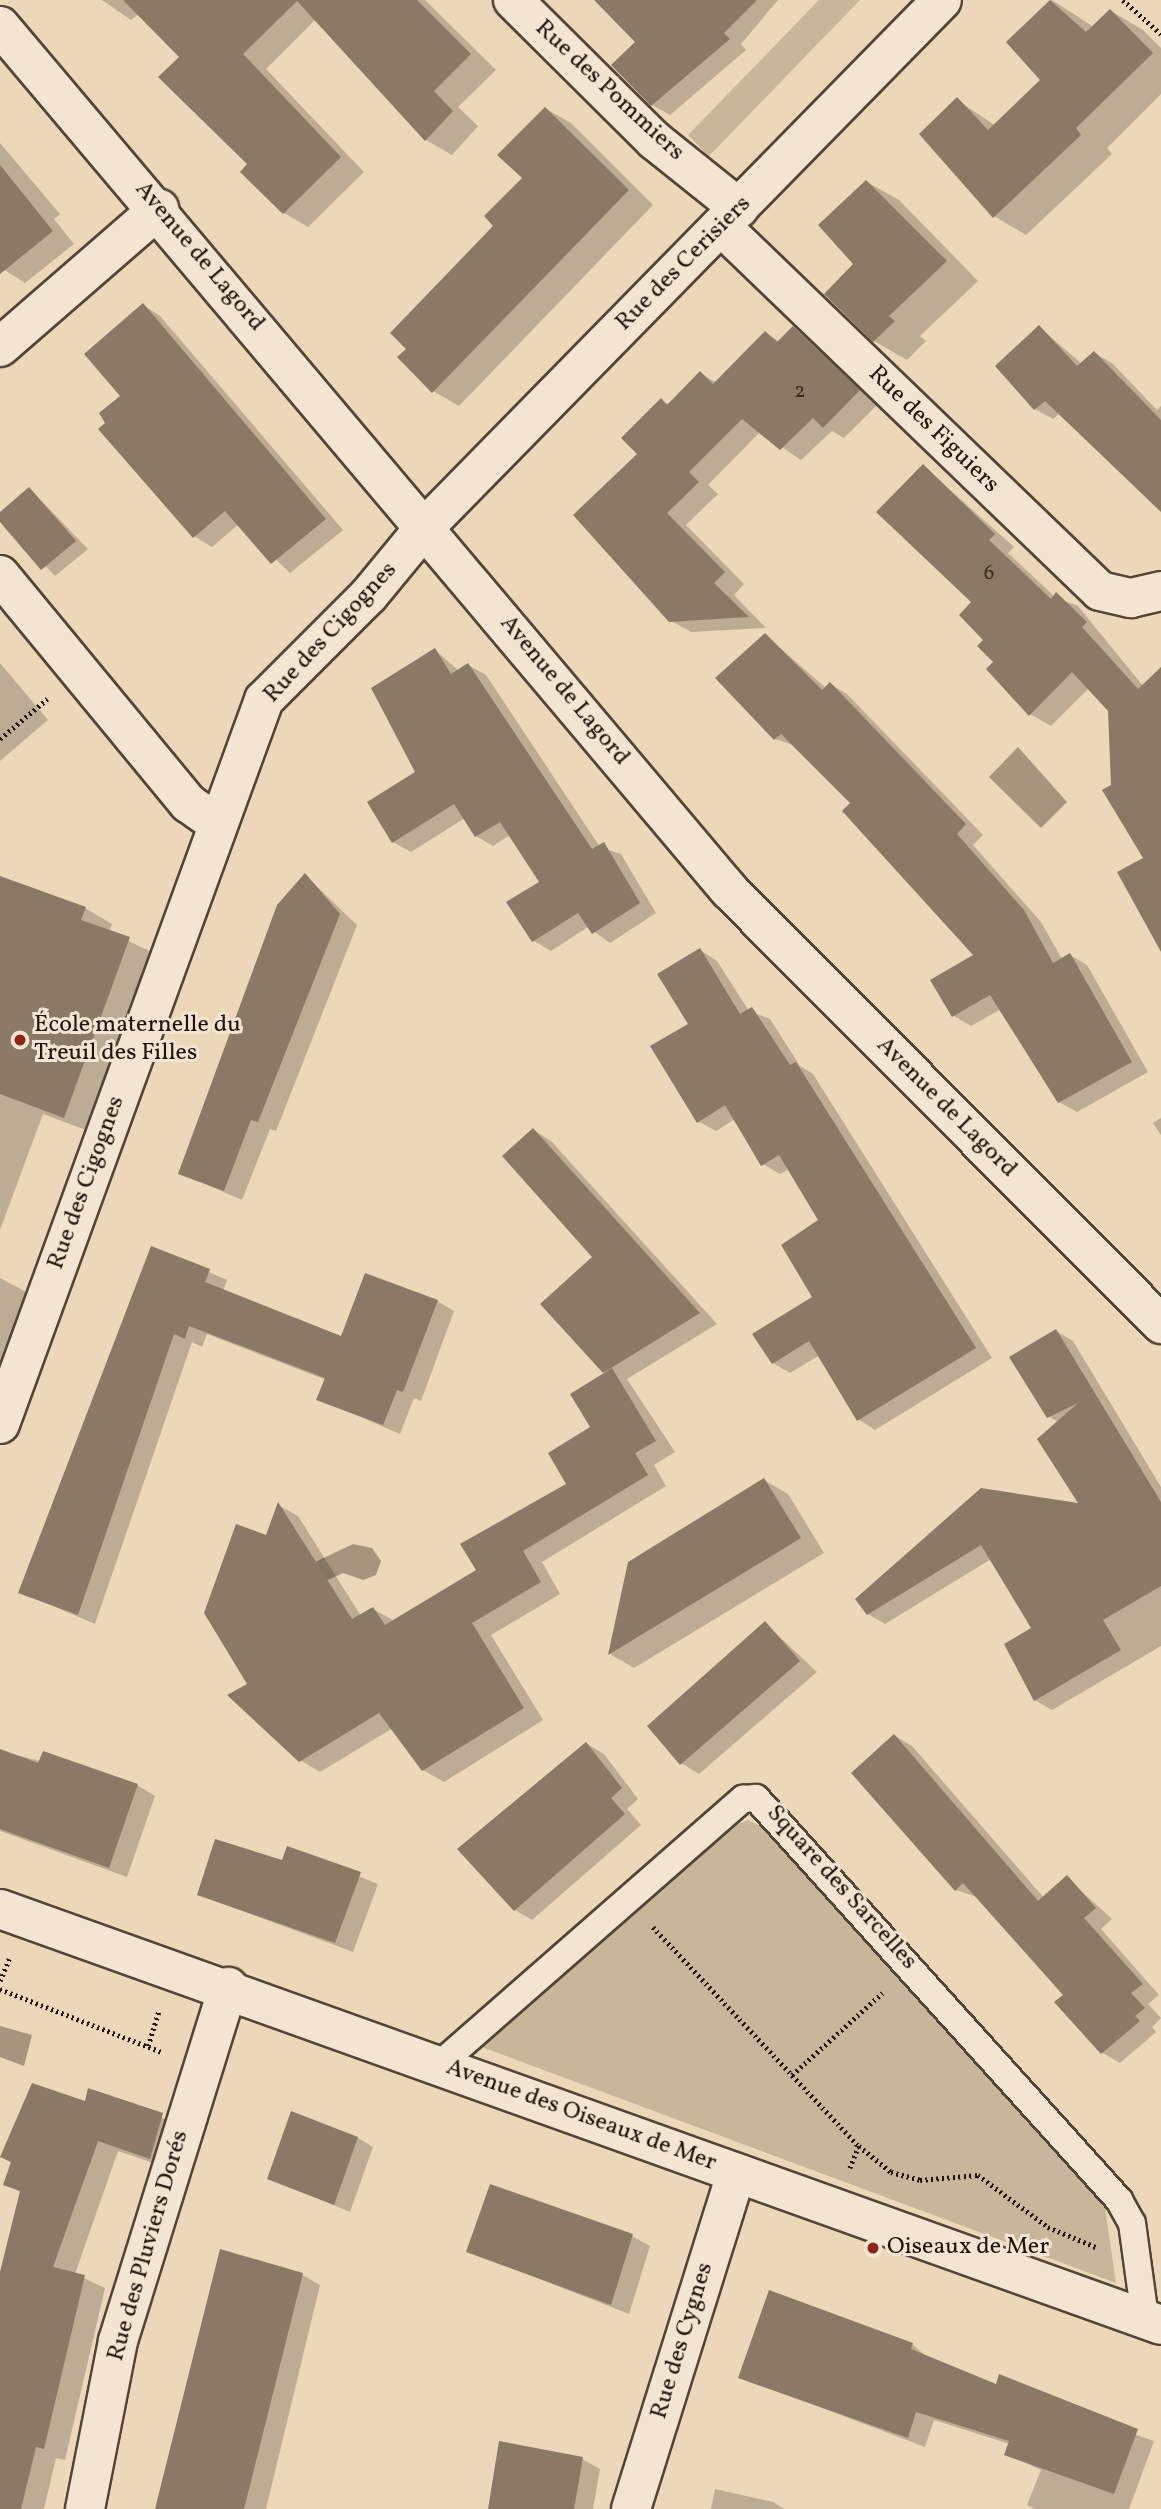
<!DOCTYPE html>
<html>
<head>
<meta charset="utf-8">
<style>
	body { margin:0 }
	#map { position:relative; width:1161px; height:2509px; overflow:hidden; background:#ecd7b8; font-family:Vollkorn,serif }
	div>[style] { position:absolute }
	.green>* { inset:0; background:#c9b69a }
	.water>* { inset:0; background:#a7947d }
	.shadow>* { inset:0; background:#0003 }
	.building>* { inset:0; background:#8a7964 }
	.path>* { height:4.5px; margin-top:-2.25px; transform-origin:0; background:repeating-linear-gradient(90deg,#20130a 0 2px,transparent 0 5.5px) }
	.roads { filter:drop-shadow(2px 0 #534436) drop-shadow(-2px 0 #534436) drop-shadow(0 2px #534436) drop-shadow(0 -2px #534436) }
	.service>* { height:26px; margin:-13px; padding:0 13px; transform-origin:13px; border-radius:13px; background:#f3e5d1 }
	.minor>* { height:38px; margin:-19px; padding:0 19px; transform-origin:19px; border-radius:19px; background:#f3e5d1 }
	.tertiary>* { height:38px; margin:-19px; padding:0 19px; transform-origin:19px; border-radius:19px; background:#f3e5d1 }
	.dots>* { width:19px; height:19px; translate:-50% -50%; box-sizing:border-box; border:4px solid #f3e5d1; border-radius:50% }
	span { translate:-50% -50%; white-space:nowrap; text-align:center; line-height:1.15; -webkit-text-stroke:6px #f3e5d1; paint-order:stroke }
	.number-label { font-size:21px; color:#3a2c20 }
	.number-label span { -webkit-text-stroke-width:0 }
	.street-label { font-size:24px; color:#20130a }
	.poi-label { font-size:24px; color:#20130a }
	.left { translate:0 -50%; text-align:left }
</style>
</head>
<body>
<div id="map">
	<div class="green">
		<i style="clip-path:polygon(819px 0,860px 0,709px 156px,688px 135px)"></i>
		<i style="clip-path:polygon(748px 1820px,771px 1831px,1105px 2208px,1116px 2283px,479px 2046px,733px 1826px)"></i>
	</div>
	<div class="water">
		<i style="clip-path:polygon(1018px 747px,1067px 802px,1041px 828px,989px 777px)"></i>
		<i style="clip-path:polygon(353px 1544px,372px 1548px,381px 1561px,376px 1575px,363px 1580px,343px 1573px,319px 1584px,288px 1575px)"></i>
		<i style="clip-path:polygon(0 2026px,32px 2035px,24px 2066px,0 2057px)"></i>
	</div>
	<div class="shadow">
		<i style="clip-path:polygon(102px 0,313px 0,324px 11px,266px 69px,364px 172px,308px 227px,284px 213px,182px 57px,139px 14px,131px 20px)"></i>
		<i style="clip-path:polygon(372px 0,425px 0,496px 70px,458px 107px,478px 126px,452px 155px,426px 140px,333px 38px)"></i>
		<i style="clip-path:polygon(600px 0,778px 0,741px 44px,746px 50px,670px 115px,652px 105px,638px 42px)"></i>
		<i style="clip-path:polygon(1052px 0,1094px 27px,1111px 11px,1143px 30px,1161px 48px,1161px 94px,1107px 148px,1112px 154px,1026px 235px,994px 216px,957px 100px,996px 126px,1043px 81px,1008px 42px)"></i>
		<i style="clip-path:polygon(546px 109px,571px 123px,653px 205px,459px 406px,433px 391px,409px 349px,525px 178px)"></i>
		<i style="clip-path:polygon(0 143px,60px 214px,54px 219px,74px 244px,25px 283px,0 267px)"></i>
		<i style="clip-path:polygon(867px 182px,899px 200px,978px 281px,920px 336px,926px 341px,907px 360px,874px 341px,826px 294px,856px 264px)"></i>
		<i style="clip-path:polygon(143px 305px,160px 316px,343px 530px,290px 573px,239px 524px,212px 547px,194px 536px,108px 423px,123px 396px)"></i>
		<i style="clip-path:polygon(1039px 327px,1082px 364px,1094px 353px,1112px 363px,1157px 410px,1161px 406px,1161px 510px,1060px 413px,1053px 419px,1035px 409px)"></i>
		<i style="clip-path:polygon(793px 328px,879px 403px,844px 438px,832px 431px,801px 460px,760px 432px,708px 485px,718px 494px,686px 525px,744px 584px,734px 595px,766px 628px,691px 632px,670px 620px,639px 454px,661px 400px,670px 405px,700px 373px,717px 383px,766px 333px,780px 342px)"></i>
		<i style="clip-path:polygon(923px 466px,1014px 547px,1008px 553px,1055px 597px,1078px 606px,1143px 686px,1161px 688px,1161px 940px,1146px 858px,1112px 786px,1109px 711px,1089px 688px,1051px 726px,1030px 714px,995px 662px)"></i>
		<i style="clip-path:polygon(30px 489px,88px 549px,55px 576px,0 520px)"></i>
		<i style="clip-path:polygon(765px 635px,826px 688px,830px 684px,847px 694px,983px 835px,973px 845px,1041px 922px,1062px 959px,1070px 955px,1087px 965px,1148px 1072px,1077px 1112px,1059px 1102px,1001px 1009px,971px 1026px,954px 1016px,976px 955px,852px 803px,796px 746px,775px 739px)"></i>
		<i style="clip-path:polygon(435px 650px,459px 671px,468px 665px,486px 675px,600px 847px,621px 854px,656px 913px,610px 943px,588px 927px,551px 951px,534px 941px,509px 903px,542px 883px,510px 835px,493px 846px,476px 836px,465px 818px,411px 852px,393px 842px,417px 772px)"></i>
		<i style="clip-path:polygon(0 663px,48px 720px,0 761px)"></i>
		<i style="clip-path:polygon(306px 876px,357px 925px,276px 1131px,270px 1129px,242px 1200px,180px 1173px)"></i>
		<i style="clip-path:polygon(0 878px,85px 908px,112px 924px,109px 932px,156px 954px,91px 1132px,43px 1114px,0 1230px)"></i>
		<i style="clip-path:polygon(700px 950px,717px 961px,749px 1011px,770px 1019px,800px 1066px,813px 1074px,992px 1358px,875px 1430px,858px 1419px,820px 1355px,790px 1373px,773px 1363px,814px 1298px,821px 1220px,789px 1169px,780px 1174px,763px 1164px,735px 1119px,716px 1131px,698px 1121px,690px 1025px)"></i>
		<i style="clip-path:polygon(1161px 1118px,1161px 1135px,1153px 1123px)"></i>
		<i style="clip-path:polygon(533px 1130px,551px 1141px,717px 1324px,627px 1379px,675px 1452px,654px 1465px,666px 1486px,542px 1562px,560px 1594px,491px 1635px,543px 1720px,444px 1782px,423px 1770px,393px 1728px,320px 1772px,300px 1760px,250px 1684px,267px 1537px,278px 1505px,298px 1516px,361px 1616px,373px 1609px,393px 1620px,478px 1570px,568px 1484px,592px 1428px,606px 1373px,595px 1257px)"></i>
		<i style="clip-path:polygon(152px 1248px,227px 1280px,223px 1291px,342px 1338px,437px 1301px,454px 1311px,421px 1401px,414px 1398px,400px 1434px,319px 1399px,326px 1380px,207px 1334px,202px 1347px,192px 1342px,95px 1624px,20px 1592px)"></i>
		<i style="clip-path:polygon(0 1278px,32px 1295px,4px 1369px,0 1367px)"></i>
		<i style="clip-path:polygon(1056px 1331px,1073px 1341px,1161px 1487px,1161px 1646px,1052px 1710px,1035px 1700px,1033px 1629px,991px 1559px,885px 1624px,868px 1614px,982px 1490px,1081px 1506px,1058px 1422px,1048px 1416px)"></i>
		<i style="clip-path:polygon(764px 1480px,788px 1494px,824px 1553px,634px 1668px,610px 1654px,630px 1563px)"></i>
		<i style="clip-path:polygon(765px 1623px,817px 1672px,699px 1774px,681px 1763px)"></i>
		<i style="clip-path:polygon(895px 1736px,912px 1746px,1044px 1898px,1067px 1878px,1112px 1919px,1101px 1929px,1159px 1995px,1148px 2004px,1161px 2018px,1152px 2027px,1156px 2032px,1120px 2063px,1103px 2053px,1057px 2002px,1065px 1996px,977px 1897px,956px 1890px)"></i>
		<i style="clip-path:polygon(587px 1744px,604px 1754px,638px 1799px,627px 1809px,641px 1825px,532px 1920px,515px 1910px)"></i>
		<i style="clip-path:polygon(0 1751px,137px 1785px,155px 1796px,127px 1877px,0 1831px)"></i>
		<i style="clip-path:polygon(288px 1848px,378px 1884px,353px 1952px,199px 1895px,283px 1862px)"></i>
		<i style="clip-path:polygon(89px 2090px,183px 2126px,171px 2169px,118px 2151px,75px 2274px,105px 2288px,65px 2460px,56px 2458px,44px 2509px,0 2509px,0 2280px,22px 2193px,5px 2184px,12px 2163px,2px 2157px,86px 2103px)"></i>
		<i style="clip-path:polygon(358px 2138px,373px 2147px,350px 2212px,269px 2178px)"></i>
		<i style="clip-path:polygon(632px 2236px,650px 2246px,629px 2314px,468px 2251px)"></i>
		<i style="clip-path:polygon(303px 2275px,320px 2285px,266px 2509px,157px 2509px)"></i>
		<i style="clip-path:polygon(912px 2344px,928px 2358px,997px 2387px,1154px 2441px,1129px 2509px,1035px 2509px,1027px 2505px,1041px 2470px,1006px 2454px,1010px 2444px,934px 2420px,925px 2447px,740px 2377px)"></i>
		<i style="clip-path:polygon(582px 2459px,600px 2469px,593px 2509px,489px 2509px)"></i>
		<i style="clip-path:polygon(715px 2489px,773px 2502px,784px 2509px,711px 2509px)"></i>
	</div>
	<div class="building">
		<i style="clip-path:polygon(123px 0,417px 0,471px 54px,434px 91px,453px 111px,425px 141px,297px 1px,243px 54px,341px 157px,283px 214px,240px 172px,247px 164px,158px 77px,179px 57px)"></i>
		<i style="clip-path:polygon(594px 0,757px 0,724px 33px,730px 39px,651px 106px,611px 65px,635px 42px)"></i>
		<i style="clip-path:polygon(1050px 0,1086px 32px,1110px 9px,1153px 53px,1076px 128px,1081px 135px,993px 218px,919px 134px,957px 97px,988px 130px,1040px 80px,1006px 42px)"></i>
		<i style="clip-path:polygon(545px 107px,629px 190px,432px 393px,397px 357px,406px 349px,390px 333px,493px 226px,484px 216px,522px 178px,497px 155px)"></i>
		<i style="clip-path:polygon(0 165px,53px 231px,0 274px)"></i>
		<i style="clip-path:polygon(866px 180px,947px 261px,889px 316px,895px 321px,873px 342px,824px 294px,853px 264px,818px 225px)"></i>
		<i style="clip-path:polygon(143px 303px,326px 519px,271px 564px,225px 511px,193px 538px,98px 429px,105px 423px,99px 413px,120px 396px,84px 354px)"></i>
		<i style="clip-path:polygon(1039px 325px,1077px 366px,1094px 351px,1161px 420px,1161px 512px,1045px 401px,1034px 410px,995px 366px)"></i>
		<i style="clip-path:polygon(793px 326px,860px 390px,823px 428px,813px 418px,780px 450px,742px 419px,689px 472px,699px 482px,667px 513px,725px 572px,714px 583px,749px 617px,669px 622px,573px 515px,637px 454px,621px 438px,661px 398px,667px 405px,700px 371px,713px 384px,765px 331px,777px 342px)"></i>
		<i style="clip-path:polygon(923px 464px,995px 534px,989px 540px,1051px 599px,1056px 592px,1087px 622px,1082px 627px,1138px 689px,1161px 667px,1161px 952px,1117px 872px,1143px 858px,1102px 790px,1111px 785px,1108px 711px,1072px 672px,1029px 716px,986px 669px,993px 662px,977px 646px,983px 640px,959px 615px,971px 602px,876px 512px)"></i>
		<i style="clip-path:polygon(29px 487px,76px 541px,41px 570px,0 522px,0 512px)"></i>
		<i style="clip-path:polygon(765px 633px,822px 690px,830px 682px,966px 824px,957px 834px,1024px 910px,1053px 963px,1070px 953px,1132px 1062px,1058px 1103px,990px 995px,952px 1017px,930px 980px,973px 955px,842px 811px,850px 803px,781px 734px,774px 740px,715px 678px)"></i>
		<i style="clip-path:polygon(435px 648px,451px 674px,468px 663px,592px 849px,604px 842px,640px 903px,592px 934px,578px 913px,532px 942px,506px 902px,539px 882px,500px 822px,475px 837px,454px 804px,392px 843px,367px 802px,415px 772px,371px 688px)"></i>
		<i style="clip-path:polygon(305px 873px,340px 914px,258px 1122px,251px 1120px,224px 1191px,178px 1174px,277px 905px)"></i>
		<i style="clip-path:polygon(0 876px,86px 907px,81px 920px,130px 937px,64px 1118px,0 1094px)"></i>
		<i style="clip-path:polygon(700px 948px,740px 1014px,752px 1007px,790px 1065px,796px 1062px,976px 1348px,857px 1421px,809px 1341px,772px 1364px,752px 1334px,812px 1297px,781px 1245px,818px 1220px,779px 1155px,761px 1166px,725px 1105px,697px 1123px,650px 1046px,688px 1024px,657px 974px)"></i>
		<i style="clip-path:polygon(533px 1128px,700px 1313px,603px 1373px,540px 1304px,592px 1257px,502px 1156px)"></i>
		<i style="clip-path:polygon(151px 1246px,210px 1269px,205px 1282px,341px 1336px,365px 1273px,438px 1300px,403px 1392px,397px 1390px,383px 1425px,316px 1400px,325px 1378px,189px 1326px,185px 1339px,174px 1334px,78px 1615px,18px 1593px)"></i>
		<i style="clip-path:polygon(1056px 1329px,1161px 1502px,1161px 1586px,1103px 1620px,1121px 1650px,1034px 1701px,1004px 1644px,1031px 1628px,981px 1545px,867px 1615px,855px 1599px,981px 1488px,1078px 1503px,1037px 1439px,1078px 1403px,1047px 1418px,1009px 1357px)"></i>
		<i style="clip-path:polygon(612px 1368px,656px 1441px,635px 1453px,648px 1475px,523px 1551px,541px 1582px,472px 1623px,524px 1708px,422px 1771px,379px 1713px,299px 1762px,227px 1695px,247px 1684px,204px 1613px,236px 1524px,266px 1535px,278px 1502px,352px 1619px,373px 1607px,385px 1625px,476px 1570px,460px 1544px,566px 1484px,548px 1453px,590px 1427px,570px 1394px)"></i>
		<i style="clip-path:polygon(764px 1478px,801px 1538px,608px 1655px,628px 1562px)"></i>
		<i style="clip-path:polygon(765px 1621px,800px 1661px,680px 1765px,647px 1726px)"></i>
		<i style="clip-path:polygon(894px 1734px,1038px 1901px,1067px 1875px,1096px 1908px,1084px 1918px,1143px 1984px,1131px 1993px,1145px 2008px,1135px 2016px,1140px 2021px,1101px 2054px,1054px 2002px,1063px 1995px,963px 1883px,955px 1891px,851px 1773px)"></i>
		<i style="clip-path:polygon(586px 1742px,622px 1788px,611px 1798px,625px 1814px,514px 1911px,457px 1849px)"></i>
		<i style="clip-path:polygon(0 1749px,38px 1763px,43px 1751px,138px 1784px,109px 1868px,0 1829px)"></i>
		<i style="clip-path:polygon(215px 1839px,282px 1860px,287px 1846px,361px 1872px,335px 1943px,197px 1895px)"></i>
		<i style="clip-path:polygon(32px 2083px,85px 2101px,88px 2088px,163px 2113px,150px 2159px,98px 2141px,53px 2267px,85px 2275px,44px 2449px,36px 2447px,21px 2509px,0 2509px,0 2272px,20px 2191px,3px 2185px,11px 2162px,0 2157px)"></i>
		<i style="clip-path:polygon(291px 2111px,358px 2137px,334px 2205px,267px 2179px)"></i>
		<i style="clip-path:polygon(490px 2184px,633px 2234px,611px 2305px,466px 2252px)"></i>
		<i style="clip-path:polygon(220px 2249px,303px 2273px,244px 2509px,155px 2509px)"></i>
		<i style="clip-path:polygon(769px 2290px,913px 2343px,911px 2349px,996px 2384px,999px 2374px,1138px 2429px,1114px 2494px,1004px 2455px,1009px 2441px,916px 2412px,908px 2438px,738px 2378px)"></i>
		<i style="clip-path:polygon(499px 2441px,583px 2457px,574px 2509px,488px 2509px)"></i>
	</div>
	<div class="path">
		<i style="left:1123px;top:0;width:51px;rotate:41.8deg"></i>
		<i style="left:0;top:739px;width:62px;rotate:-40.4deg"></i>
		<i style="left:653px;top:1927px;width:301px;rotate:46.8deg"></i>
		<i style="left:859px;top:2146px;width:24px;rotate:112deg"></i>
		<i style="left:0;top:1981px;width:24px;rotate:-68deg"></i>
		<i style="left:0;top:1989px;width:174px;rotate:21.3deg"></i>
		<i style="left:148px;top:2046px;width:38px;rotate:-73deg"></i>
		<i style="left:792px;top:2075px;width:122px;rotate:-42.3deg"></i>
		<i style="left:859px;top:2146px;width:41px;rotate:39.1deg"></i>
		<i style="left:891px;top:2172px;width:30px;rotate:15deg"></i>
		<i style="left:920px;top:2180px;width:58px;rotate:-4.9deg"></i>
		<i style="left:978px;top:2175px;width:87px;rotate:36.6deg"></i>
		<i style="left:1048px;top:2227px;width:54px;rotate:22.8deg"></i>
	</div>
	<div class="roads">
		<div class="service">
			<i style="left:440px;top:2064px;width:403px;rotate:-41.2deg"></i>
			<i style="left:743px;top:1799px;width:13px;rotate:-4deg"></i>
			<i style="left:756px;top:1798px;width:542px;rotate:47.92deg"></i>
			<i style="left:1119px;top:2200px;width:26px;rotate:61deg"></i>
			<i style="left:1132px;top:2223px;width:96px;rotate:82.2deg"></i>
		</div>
		<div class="minor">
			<i style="left:513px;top:0;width:199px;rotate:44.8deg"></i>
			<i style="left:654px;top:140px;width:109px;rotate:38.7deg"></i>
			<i style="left:721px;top:226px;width:526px;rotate:43.92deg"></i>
			<i style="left:1100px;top:591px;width:32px;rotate:13deg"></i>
			<i style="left:1131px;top:598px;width:31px;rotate:-13deg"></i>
			<i style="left:0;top:347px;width:211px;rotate:-41deg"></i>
			<i style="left:0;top:575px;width:296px;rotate:50.5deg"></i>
			<i style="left:188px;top:803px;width:35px;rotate:35deg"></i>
			<i style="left:0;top:1424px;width:771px;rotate:-69.97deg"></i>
			<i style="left:264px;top:700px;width:148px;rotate:-45deg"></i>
			<i style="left:369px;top:595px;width:88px;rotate:-50.5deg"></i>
			<i style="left:425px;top:527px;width:738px;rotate:-45.55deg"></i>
			<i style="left:0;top:1909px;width:1233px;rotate:19.71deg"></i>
			<i style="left:85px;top:2509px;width:171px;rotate:-78.9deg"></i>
			<i style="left:118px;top:2341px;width:371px;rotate:-72.7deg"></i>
			<i style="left:631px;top:2509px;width:352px;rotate:-72.6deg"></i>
		</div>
		<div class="tertiary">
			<i style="left:0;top:26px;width:1132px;rotate:49.84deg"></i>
			<i style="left:730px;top:891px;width:611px;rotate:45.13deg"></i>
		</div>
	</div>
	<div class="dots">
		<i style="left:20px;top:1040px;background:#8f2418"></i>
		<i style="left:873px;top:2248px;background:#8f2418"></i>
	</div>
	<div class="number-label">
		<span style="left:800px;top:392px">2</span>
		<span style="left:989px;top:574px">6</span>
	</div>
	<div class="street-label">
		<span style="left:609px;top:91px;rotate:43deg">Rue des Pommiers</span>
		<span style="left:199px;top:257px;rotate:50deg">Avenue de Lagord</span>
		<span style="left:684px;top:264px;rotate:-45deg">Rue des Cerisiers</span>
		<span style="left:933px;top:430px;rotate:44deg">Rue des Figuiers</span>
		<span style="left:331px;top:633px;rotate:-47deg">Rue des Cigognes</span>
		<span style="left:564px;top:691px;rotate:50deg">Avenue de Lagord</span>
		<span style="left:946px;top:1108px;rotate:45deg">Avenue de Lagord</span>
		<span style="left:87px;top:1183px;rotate:-70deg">Rue des Cigognes</span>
		<span style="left:841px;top:1888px;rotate:48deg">Square des Sarcelles</span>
		<span style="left:581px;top:2116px;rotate:20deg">Avenue des Oiseaux de Mer</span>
		<span style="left:149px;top:2246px;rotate:-74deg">Rue des Pluviers Dorés</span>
		<span style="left:683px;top:2341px;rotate:-73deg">Rue des Cygnes</span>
	</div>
	<div class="poi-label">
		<span class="left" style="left:34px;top:1040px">École maternelle du<br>Treuil des Filles</span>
		<span class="left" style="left:887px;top:2248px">Oiseaux de Mer</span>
	</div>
</div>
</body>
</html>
